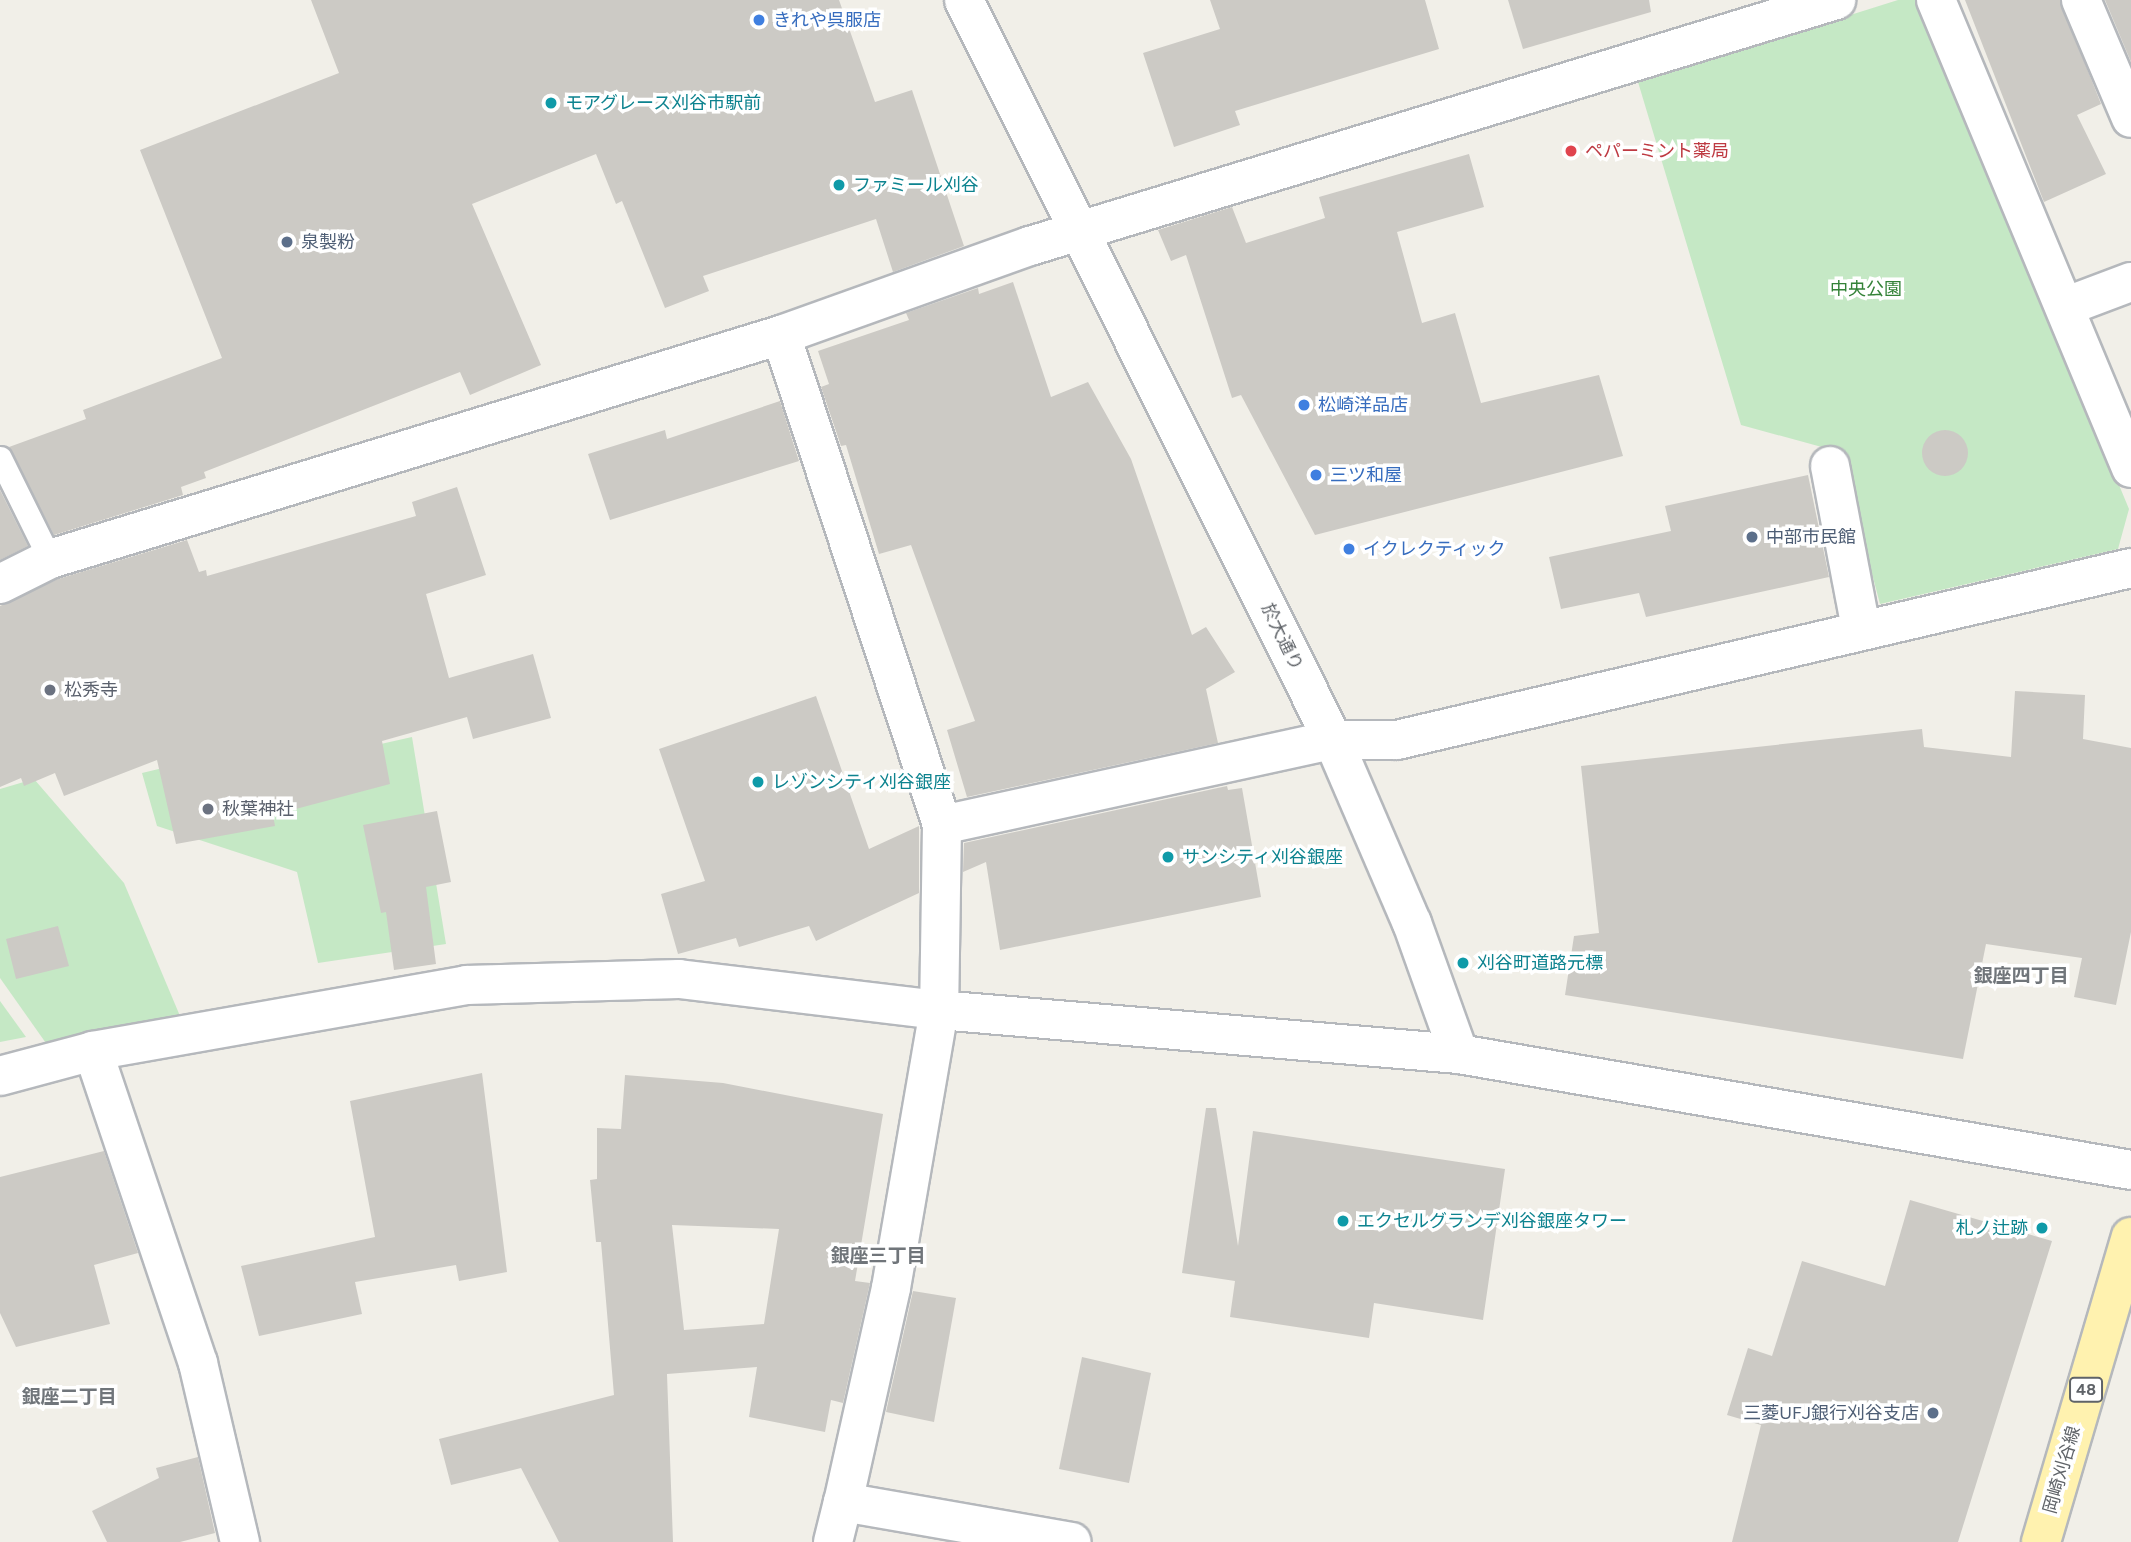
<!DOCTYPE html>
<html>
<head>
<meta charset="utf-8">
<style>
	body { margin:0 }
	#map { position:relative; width:2131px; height:1542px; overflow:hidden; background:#f1efe8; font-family:Figtree,"Noto Sans JP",sans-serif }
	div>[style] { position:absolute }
	.green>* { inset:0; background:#c5e8c5 }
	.building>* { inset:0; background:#cccac5 }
	.round { border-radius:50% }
	.roads { filter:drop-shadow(2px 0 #b5b8bc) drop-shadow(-2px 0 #b5b8bc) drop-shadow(0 2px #b5b8bc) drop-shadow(0 -2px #b5b8bc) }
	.service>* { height:23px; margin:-11.5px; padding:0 11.5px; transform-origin:11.5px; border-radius:11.5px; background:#fff }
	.minor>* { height:38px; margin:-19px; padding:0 19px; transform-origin:19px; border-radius:19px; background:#fff }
	.tertiary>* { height:38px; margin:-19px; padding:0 19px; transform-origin:19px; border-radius:19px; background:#fff }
	.primary>* { height:38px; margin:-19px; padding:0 19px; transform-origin:19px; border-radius:19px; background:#fff2af }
	.dots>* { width:19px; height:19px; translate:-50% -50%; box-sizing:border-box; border:4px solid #fff; border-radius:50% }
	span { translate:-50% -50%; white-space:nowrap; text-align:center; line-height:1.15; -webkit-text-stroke:7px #fff; paint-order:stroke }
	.shield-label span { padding:2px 5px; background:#fff; border:2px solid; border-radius:5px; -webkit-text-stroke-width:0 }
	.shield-label { font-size:16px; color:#5f6368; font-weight:700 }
	.shop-label { font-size:18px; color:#366cbe }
	.left { translate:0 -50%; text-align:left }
	.culture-label { font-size:18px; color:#0d838f }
	.right { translate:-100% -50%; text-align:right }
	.health-label { font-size:18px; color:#be3a42 }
	.service-label { font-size:18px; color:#4e5e75 }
	.park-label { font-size:18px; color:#348238 }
	.street-label { font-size:18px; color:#5f6368 }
	.worship-label { font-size:18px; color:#5b616d }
	.neighbourhood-label { font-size:19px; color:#70757a; font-weight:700 }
</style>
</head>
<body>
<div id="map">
	<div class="green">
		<i style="clip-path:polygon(1898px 0,1917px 0,2129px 509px,2118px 549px,1880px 604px,1840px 452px,1741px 425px,1638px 82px)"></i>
		<i style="clip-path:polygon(317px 731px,323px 757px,412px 737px,446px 944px,318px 963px,297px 872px,157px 826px,142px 773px)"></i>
		<i style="clip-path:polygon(34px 779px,124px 883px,180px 1016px,48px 1046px,0 978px,0 789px)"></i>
		<i style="clip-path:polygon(0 1001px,26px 1037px,0 1042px)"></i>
	</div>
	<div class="building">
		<i style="clip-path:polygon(311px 0,839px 0,875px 102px,912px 90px,964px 246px,893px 272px,876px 219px,703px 276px,709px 291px,665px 308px,622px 201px,616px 204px,596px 154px,472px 204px,541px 365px,470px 395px,460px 372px,204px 472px,206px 478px,181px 487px,183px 495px,54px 535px,9px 447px,86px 419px,83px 410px,222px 358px,140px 150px,339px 73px)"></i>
		<i style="clip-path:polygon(1210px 0,1425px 0,1439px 49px,1235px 111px,1240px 125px,1174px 147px,1143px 53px,1220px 29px)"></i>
		<i style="clip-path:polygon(1508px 0,1649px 0,1651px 12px,1523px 49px)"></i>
		<i style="clip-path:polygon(1965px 0,2060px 0,2101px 104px,2077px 115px,2106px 174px,2044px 202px)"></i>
		<i style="clip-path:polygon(2105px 0,2131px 0,2131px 62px)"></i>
		<i style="clip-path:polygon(1469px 154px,1484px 207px,1397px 232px,1422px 323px,1455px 313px,1481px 403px,1599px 375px,1623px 456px,1315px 535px,1241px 395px,1232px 398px,1186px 255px,1171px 261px,1158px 230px,1232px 207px,1246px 243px,1325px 218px,1319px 197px)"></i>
		<i style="clip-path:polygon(1013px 282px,1051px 397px,1088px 382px,1131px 459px,1192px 635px,1206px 627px,1235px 672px,1206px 689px,1218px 743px,967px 797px,947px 730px,975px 721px,911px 545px,879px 554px,846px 445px,841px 446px,821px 387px,829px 384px,818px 351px,909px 320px,906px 313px,978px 288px,979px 294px)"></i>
		<i style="clip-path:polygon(780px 401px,799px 461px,610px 520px,588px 454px,665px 430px,667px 439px)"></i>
		<i class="round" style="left:1922px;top:430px;width:46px;height:46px"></i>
		<i style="clip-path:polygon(1808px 475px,1829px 577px,1646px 617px,1639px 593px,1561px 609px,1549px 557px,1671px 531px,1665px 506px)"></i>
		<i style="clip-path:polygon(457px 487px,486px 575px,426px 594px,449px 678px,533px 654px,551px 718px,473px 739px,467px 717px,382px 741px,390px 784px,273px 815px,275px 826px,176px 844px,157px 760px,64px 796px,55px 773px,24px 786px,21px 778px,0 787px,0 606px,58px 579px,187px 540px,199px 572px,206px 570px,207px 576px,416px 516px,412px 502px)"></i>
		<i style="clip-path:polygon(0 490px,28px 546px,0 560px)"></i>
		<i style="clip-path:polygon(2015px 691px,2085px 695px,2083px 739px,2131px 748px,2131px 932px,2116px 1005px,2074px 997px,2082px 958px,1986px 944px,1963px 1059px,1565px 995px,1574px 936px,1599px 933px,1581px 766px,1922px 729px,1924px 747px,2011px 757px)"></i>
		<i style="clip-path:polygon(816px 696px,869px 849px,919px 826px,919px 893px,816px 941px,809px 926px,739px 947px,736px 938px,678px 954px,661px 894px,705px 881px,659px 749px)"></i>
		<i style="clip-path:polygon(1227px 786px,1228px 790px,1242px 788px,1261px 897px,1000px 950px,986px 862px,963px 872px,964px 843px)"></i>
		<i style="clip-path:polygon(437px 811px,451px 882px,426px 887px,436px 964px,394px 970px,386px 912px,381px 913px,363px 825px)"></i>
		<i style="clip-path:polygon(58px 926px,69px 966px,16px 979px,6px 939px)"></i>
		<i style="clip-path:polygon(482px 1073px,507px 1272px,459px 1281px,456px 1265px,355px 1282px,362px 1314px,259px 1336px,241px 1266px,375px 1237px,350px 1101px)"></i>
		<i style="clip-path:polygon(evenodd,625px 1075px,723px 1083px,883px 1114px,855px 1281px,870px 1283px,843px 1403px,831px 1400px,825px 1432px,749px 1417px,757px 1367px,667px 1374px,673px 1542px,559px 1542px,521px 1468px,451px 1485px,439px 1439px,614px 1395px,601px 1242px,596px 1242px,590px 1180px,597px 1179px,597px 1128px,621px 1129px,625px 1075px,672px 1225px,779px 1229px,764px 1324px,684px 1330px,672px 1225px)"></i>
		<i style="clip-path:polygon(1206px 1108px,1216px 1108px,1238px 1246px,1253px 1131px,1505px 1169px,1483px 1320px,1374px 1303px,1369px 1338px,1230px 1317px,1235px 1281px,1182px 1273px)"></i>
		<i style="clip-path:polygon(104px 1151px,138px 1253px,94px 1265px,110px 1324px,16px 1347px,0 1313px,0 1177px)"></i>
		<i style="clip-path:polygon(1910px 1200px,2052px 1241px,1958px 1542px,1732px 1542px,1761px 1425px,1727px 1415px,1748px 1348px,1772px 1356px,1802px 1261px,1885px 1286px)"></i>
		<i style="clip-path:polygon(913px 1291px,956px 1298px,934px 1422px,886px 1412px)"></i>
		<i style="clip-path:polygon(1082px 1357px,1151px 1373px,1129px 1483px,1059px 1469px)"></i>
		<i style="clip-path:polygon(198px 1457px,215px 1533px,180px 1542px,107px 1542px,92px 1511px,159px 1478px,156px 1468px)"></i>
	</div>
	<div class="roads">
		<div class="service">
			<i style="left:0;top:458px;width:113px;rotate:63.7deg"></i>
		</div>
		<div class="minor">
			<i style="left:1936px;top:0;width:507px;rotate:67.38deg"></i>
			<i style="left:2081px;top:0;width:128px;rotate:67deg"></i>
			<i style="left:2067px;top:306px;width:68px;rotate:-20.6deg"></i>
			<i style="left:781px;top:335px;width:516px;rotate:71.81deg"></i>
			<i style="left:942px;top:825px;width:185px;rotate:90.9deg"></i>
			<i style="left:939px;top:1010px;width:282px;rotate:99.8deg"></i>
			<i style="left:891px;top:1288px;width:219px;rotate:102.6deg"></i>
			<i style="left:1830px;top:466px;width:166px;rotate:79.2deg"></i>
			<i style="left:0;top:584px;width:56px;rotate:-26.6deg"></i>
			<i style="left:50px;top:559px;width:765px;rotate:-17.04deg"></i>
			<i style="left:781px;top:335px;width:264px;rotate:-19.7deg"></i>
			<i style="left:1030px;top:246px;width:843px;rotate:-16.97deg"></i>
			<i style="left:942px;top:825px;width:400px;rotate:-12.3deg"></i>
			<i style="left:1333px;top:740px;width:64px"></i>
			<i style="left:1397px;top:740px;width:754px;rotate:-13.19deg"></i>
			<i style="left:93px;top:1051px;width:329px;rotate:71.4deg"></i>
			<i style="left:198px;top:1363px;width:184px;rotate:76.8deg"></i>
			<i style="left:0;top:1076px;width:96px;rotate:-15deg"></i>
			<i style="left:93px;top:1051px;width:379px;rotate:-10deg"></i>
			<i style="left:466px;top:985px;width:213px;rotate:-1.6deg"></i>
			<i style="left:679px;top:979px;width:262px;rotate:6.8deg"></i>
			<i style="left:939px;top:1010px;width:522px;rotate:4.84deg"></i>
			<i style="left:833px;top:1542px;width:41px;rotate:-76deg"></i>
			<i style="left:843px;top:1502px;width:232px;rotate:9.9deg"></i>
		</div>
		<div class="tertiary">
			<i style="left:964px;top:0;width:827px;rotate:63.5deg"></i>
			<i style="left:1333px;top:740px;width:199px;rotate:66.7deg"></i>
			<i style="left:1412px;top:923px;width:139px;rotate:70.3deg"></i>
			<i style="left:1459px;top:1054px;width:682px;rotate:9.79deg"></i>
		</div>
		<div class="primary">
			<i style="left:2041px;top:1542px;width:318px;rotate:-73.6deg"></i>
		</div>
	</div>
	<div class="dots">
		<i style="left:759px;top:20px;background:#3f7fe0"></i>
		<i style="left:551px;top:103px;background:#0f9aa8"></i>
		<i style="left:1571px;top:151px;background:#e0444e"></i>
		<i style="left:839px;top:185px;background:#0f9aa8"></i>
		<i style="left:287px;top:242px;background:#5c6f8a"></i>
		<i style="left:1304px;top:405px;background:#3f7fe0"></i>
		<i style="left:1316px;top:475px;background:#3f7fe0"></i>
		<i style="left:1752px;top:537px;background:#5c6f8a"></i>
		<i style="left:1349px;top:549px;background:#3f7fe0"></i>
		<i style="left:50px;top:690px;background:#6b7280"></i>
		<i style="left:758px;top:782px;background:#0f9aa8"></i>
		<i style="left:208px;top:809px;background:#6b7280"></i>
		<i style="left:1168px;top:857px;background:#0f9aa8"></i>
		<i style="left:1463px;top:963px;background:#0f9aa8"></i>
		<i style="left:1343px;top:1221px;background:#0f9aa8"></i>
		<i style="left:2042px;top:1228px;background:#0f9aa8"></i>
		<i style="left:1933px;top:1413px;background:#5c6f8a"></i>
	</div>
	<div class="shield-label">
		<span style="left:2086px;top:1390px">48</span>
	</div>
	<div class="shop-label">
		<span class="left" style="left:773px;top:20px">きれや呉服店</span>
		<span class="left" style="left:1318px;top:405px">松崎洋品店</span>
		<span class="left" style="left:1330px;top:475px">三ツ和屋</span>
		<span class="left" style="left:1363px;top:549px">イクレクティック</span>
	</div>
	<div class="culture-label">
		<span class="left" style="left:565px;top:103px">モアグレース刈谷市駅前</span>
		<span class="left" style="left:853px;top:185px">ファミール刈谷</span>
		<span class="left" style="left:772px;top:782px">レゾンシティ刈谷銀座</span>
		<span class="left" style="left:1182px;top:857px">サンシティ刈谷銀座</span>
		<span class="left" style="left:1477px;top:963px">刈谷町道路元標</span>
		<span class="left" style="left:1357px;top:1221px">エクセルグランデ刈谷銀座タワー</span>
		<span class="right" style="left:2028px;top:1228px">札ノ辻跡</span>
	</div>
	<div class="health-label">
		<span class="left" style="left:1585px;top:151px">ペパーミント薬局</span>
	</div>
	<div class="service-label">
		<span class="left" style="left:301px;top:242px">泉製粉</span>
		<span class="left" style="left:1766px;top:537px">中部市民館</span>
		<span class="right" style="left:1919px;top:1413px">三菱UFJ銀行刈谷支店</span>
	</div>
	<div class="park-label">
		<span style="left:1866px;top:289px">中央公園</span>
	</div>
	<div class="street-label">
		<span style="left:1282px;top:637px;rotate:64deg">於大通り</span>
		<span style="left:2062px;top:1470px;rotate:-74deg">岡崎刈谷線</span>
	</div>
	<div class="worship-label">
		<span class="left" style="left:64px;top:690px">松秀寺</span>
		<span class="left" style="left:222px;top:809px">秋葉神社</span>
	</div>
	<div class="neighbourhood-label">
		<span style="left:2021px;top:976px">銀座四丁目</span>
		<span style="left:878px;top:1256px">銀座三丁目</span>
		<span style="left:69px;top:1397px">銀座二丁目</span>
	</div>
</div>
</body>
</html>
